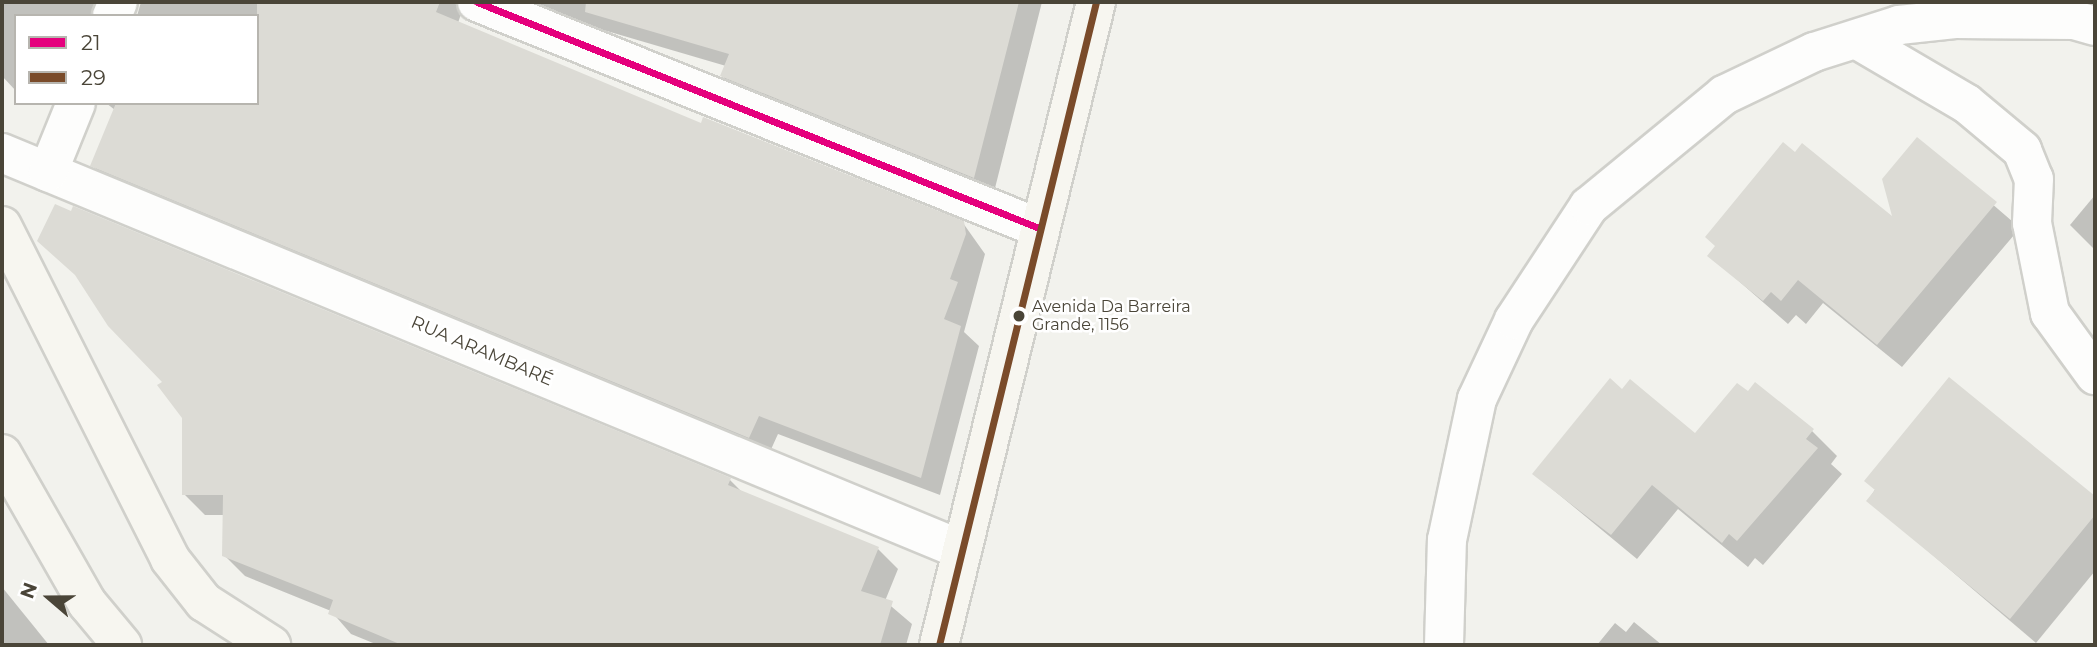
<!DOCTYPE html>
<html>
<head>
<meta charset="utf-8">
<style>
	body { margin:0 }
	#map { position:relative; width:2097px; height:647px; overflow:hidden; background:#f2f2ed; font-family:Montserrat,sans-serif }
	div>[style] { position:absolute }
	.shadow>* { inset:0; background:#0003 }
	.building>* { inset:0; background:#dcdbd5 }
	.roads { filter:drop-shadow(2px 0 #d0d0cb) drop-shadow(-2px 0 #d0d0cb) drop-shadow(0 2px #d0d0cb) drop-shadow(0 -2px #d0d0cb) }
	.street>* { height:38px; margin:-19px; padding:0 19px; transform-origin:19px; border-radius:19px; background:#fdfdfc }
	.secondary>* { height:38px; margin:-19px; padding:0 19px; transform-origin:19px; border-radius:19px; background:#f7f6f0 }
	.bus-1>* { height:7px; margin:-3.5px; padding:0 3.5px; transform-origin:3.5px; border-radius:3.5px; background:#e5007d }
	.bus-2>* { height:7px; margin:-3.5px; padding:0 3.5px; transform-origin:3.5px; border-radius:3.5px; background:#7a4b2a }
	.dots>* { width:19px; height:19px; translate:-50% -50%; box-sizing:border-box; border:4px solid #fff; border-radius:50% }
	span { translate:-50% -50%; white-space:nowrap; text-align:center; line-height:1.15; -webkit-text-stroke:5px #fff; paint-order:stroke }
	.bus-label { font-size:16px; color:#4a4538 }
	.left { translate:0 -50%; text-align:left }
	.street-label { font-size:18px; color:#4a4538 }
	.frame { position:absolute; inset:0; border:4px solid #4a4538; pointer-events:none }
	.legend { position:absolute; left:14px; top:14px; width:245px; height:91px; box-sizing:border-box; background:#fff; border:2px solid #b7b5af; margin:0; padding:9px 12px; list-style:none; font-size:21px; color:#4a4538 }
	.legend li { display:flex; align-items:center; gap:14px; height:35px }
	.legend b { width:35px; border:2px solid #b7b5af }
	.north { position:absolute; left:14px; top:563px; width:70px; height:70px; -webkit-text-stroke:5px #fff; paint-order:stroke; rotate:290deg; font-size:19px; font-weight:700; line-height:28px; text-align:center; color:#4a4538 }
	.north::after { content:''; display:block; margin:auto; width:24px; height:32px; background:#4a4538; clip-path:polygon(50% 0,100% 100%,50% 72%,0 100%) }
</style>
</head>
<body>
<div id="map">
	<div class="shadow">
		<i style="clip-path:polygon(2px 2px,131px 2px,116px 16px,16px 16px,16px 91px,2px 76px)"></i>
		<i style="clip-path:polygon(141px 2px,465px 2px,458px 23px,702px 126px,963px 223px,985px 254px,964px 332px,979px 346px,940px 495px,778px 434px,768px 456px,111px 184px,92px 165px,115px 110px,106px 103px,257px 103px,257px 16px,137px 16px)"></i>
		<i style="clip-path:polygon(508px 2px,1042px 2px,993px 196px,741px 95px,722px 76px,726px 66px)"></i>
		<i style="clip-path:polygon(1925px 146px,2020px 228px,1902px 367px,1823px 303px,1806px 324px,1796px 315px,1788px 324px,1710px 256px,1895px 221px)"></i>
		<i style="clip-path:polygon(2095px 195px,2095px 250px,2070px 225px)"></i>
		<i style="clip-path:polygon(74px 208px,730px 480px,744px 494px,878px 549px,898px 569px,885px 601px,912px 624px,906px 645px,378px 645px,351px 634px,331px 611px,245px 576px,224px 555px,225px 515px,205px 515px,184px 494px,183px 418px)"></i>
		<i style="clip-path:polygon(1950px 380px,2095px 498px,2095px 571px,2036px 643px,1868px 500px)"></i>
		<i style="clip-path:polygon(1622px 391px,1696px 435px,1812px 431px,1837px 456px,1831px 464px,1842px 474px,1763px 565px,1755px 558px,1748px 567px,1678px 509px,1637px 559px,1534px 474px)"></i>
		<i style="clip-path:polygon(2px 587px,49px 645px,2px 645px)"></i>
		<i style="clip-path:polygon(1634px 622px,1662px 645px,1597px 645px,1615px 623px,1626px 632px)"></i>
	</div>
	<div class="building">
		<i style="clip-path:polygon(257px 2px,440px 2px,436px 12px,701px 123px,703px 117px,964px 221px,966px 234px,950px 279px,958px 282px,944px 319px,961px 326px,921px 478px,759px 416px,749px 438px,90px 166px,116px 103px,257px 103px)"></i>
		<i style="clip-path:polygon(586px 2px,1019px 2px,974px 178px,720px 76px,729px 54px,585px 12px)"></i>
		<i style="clip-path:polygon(1917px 137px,1997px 202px,1877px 345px,1798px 280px,1781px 301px,1771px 292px,1763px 301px,1707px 256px,1715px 246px,1705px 237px,1783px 142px,1795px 152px,1802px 143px,1892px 216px,1882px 179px)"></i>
		<i style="clip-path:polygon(55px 204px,71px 211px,73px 206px,731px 478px,728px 485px,879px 547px,861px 591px,893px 601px,880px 645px,402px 645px,328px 614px,333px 600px,222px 556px,223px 495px,182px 495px,182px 418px,157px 385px,162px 382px,108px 326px,75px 275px,37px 241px)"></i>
		<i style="clip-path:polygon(1949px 377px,2095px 496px,2095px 515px,2010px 619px,1866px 501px,1875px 490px,1864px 481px)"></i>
		<i style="clip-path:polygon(1610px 378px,1622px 389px,1630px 379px,1695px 433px,1737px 383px,1748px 391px,1755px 382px,1814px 429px,1806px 439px,1818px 448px,1737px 541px,1729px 534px,1722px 543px,1652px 485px,1611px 535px,1532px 474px)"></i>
	</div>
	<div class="roads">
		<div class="street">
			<i style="left:477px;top:2px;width:606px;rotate:21.91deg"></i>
			<i style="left:112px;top:16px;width:15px;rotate:-67deg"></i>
			<i style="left:1858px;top:40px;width:126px;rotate:30.4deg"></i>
			<i style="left:1967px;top:104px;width:72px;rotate:39.9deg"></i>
			<i style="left:2022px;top:150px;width:31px;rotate:68deg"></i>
			<i style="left:2034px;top:179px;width:44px;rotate:92.6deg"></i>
			<i style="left:2032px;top:223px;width:92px;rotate:78.7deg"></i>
			<i style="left:2050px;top:313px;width:77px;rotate:54deg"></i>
			<i style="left:2px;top:153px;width:1039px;rotate:22.47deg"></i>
			<i style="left:48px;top:172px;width:74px;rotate:-67.9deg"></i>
			<i style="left:1444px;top:645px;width:105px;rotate:-88.4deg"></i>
			<i style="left:1447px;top:540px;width:144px;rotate:-78deg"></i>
			<i style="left:1477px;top:399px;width:87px;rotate:-64.9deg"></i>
			<i style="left:1514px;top:320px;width:136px;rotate:-56.7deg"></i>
			<i style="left:1589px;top:206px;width:175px;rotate:-39.4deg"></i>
			<i style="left:1724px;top:95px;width:100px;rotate:-25.5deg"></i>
			<i style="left:1814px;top:52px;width:89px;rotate:-17.6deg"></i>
			<i style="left:1899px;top:25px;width:56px;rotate:-6.1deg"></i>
			<i style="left:1955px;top:19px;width:119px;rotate:0.5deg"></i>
			<i style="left:2074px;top:20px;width:22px;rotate:16deg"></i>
		</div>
		<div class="secondary">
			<i style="left:2px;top:226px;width:373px;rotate:63.2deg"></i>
			<i style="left:170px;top:559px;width:55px;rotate:51.7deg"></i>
			<i style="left:204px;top:602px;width:80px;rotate:32.7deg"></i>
			<i style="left:2px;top:454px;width:172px;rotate:60.3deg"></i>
			<i style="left:87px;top:603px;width:55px;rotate:50.2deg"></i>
			<i style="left:939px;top:645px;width:662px;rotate:-76.28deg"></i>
		</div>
	</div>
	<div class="bus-1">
		<i style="left:477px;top:2px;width:606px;rotate:21.91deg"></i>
	</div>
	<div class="bus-2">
		<i style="left:939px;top:645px;width:662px;rotate:-76.28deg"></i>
	</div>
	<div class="dots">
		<i style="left:1019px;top:316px;background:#4a4538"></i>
	</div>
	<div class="bus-label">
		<span class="left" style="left:1032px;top:316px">Avenida Da Barreira<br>Grande, 1156</span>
	</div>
	<div class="street-label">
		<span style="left:482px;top:351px;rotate:23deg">RUA ARAMBARÉ</span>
	</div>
	<div class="frame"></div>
	<ul class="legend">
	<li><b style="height:9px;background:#e5007d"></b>21</li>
	<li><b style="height:9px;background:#7a4b2a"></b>29</li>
	</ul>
	<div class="north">N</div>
</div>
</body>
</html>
